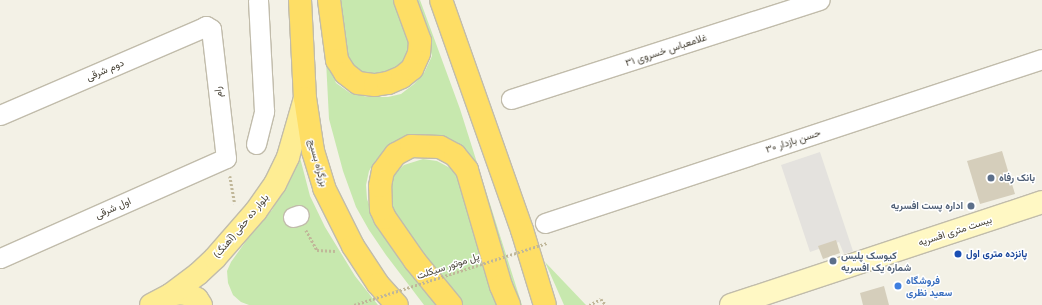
<!DOCTYPE html>
<html>
<head>
<meta charset="utf-8">
<style>
	body { margin:0 }
	#map { position:relative; width:1042px; height:305px; overflow:hidden; background:#f3f1e6; font-family:"Open Sans",Vazirmatn,sans-serif }
	div>[style] { position:absolute }
	.green>* { inset:0; background:#c7e8ae }
	.parking>* { inset:0; background:#e4e2de }
	.building>* { inset:0; background:#d5cebb }
	.path>* { height:2.5px; margin-top:-1.25px; transform-origin:0; background:repeating-linear-gradient(90deg,#c0b799 0 2px,transparent 0 4px) }
	.roads { filter:drop-shadow(1px 0 #c1bcab) drop-shadow(-1px 0 #c1bcab) drop-shadow(0 1px #c1bcab) drop-shadow(0 -1px #c1bcab) }
	.street>* { height:19px; margin:-9.5px; padding:0 9.5px; transform-origin:9.5px; border-radius:9.5px; background:#fff }
	.secondary>* { height:22px; margin:-11px; padding:0 11px; transform-origin:11px; border-radius:11px; background:#fff8c4 }
	.primary>* { height:22px; margin:-11px; padding:0 11px; transform-origin:11px; border-radius:11px; background:#feed93 }
	.highway>* { height:22px; margin:-11px; padding:0 11px; transform-origin:11px; border-radius:11px; background:#fede65 }
	.path-bridge>* { height:2.5px; margin-top:-1.25px; transform-origin:0; background:repeating-linear-gradient(90deg,#c0b799 0 2px,transparent 0 4px) }
	.dots>* { width:11px; height:11px; translate:-50% -50%; box-sizing:border-box; border:2px solid #fff; border-radius:50% }
	span { translate:-50% -50%; white-space:nowrap; text-align:center; line-height:1.15; -webkit-text-stroke:3px #fff; paint-order:stroke }
	.street-label { font-size:10px; color:#464135 }
	.service-label { font-size:10px; color:#4e5e75; font-weight:700 }
	.left { translate:0 -50%; text-align:left }
	.right { translate:-100% -50%; text-align:right }
	.transit-label { font-size:10px; color:#164399; font-weight:700 }
	.shop-label { font-size:10px; color:#366cbe; font-weight:700 }
</style>
</head>
<body>
<div id="map">
	<div class="green">
		<i style="clip-path:polygon(336px 0,395px 0,411px 44px,409px 53px,404px 61px,395px 69px,382px 74px,364px 75px,347px 63px)"></i>
		<i style="clip-path:polygon(415px 0,420px 0,460px 109px,522px 305px,518px 305px,486px 207px,436px 137px,425px 134px,412px 135px,393px 144px,376px 160px,369px 171px,366px 185px,367px 199px,371px 210px,385px 235px,436px 305px,424px 305px,386px 255px,369px 230px,356px 207px,343px 171px,329px 119px,325px 41px,331px 70px,336px 83px,350px 93px,368px 97px,388px 97px,401px 94px,414px 84px,424px 73px,432px 56px)"></i>
		<i style="clip-path:polygon(298px 150px,310px 196px,325px 227px,355px 276px,378px 305px,249px 305px,241px 302px,233px 295px,228px 283px,227px 271px,231px 262px,251px 234px,272px 210px,284px 188px)"></i>
		<i style="clip-path:polygon(423px 159px,437px 161px,452px 169px,459px 179px,501px 305px,462px 305px,392px 215px,388px 188px,395px 173px,404px 165px)"></i>
		<i style="clip-path:polygon(545px 262px,586px 305px,564px 305px)"></i>
	</div>
	<div class="parking">
		<i style="clip-path:polygon(820px 152px,853px 251px,844px 254px,839px 242px,810px 252px,781px 165px)"></i>
	</div>
	<div class="building">
		<i style="clip-path:polygon(1002px 151px,1015px 194px,980px 204px,967px 161px)"></i>
		<i style="clip-path:polygon(836px 240px,840px 253px,823px 259px,818px 246px)"></i>
		<i style="clip-path:polygon(884px 286px,889px 305px,863px 305px,860px 293px)"></i>
	</div>
	<div class="path">
		<i style="left:230px;top:176px;width:28px;rotate:80deg"></i>
		<i style="left:306px;top:230px;width:23px;rotate:61deg"></i>
		<i style="left:317px;top:250px;width:18px;rotate:3deg"></i>
		<i style="left:589px;top:305px;width:13px;rotate:-27deg"></i>
		<i style="left:601px;top:299px;width:8px;rotate:50deg"></i>
	</div>
	<div class="roads">
		<div class="street">
			<i style="left:511px;top:99px;width:324px;rotate:-17.8deg"></i>
			<i style="left:0;top:115px;width:222px;rotate:-23.3deg"></i>
			<i style="left:204px;top:27px;width:2px;rotate:-27deg"></i>
			<i style="left:206px;top:26px;width:6px;rotate:31deg"></i>
			<i style="left:211px;top:29px;width:130px;rotate:83.4deg"></i>
			<i style="left:226px;top:158px;width:247px;rotate:156.1deg"></i>
			<i style="left:256px;top:144px;width:34px;rotate:-76deg"></i>
			<i style="left:264px;top:111px;width:111px;rotate:-93.1deg"></i>
			<i style="left:293px;top:217px;width:6px;rotate:-18deg"></i>
			<i style="left:545px;top:223px;width:523px;rotate:-18.26deg"></i>
		</div>
		<div class="secondary">
			<i style="left:731px;top:305px;width:328px;rotate:-18.3deg"></i>
		</div>
		<div class="primary">
			<i style="left:170px;top:295px;width:11px;rotate:-10deg"></i>
			<i style="left:181px;top:293px;width:9px;rotate:13deg"></i>
			<i style="left:190px;top:295px;width:8px;rotate:30deg"></i>
			<i style="left:197px;top:299px;width:7px;rotate:56deg"></i>
			<i style="left:151px;top:305px;width:21px;rotate:-28deg"></i>
			<i style="left:170px;top:295px;width:35px;rotate:-37deg"></i>
			<i style="left:198px;top:274px;width:23px;rotate:-43deg"></i>
			<i style="left:215px;top:258px;width:62px;rotate:-48.9deg"></i>
			<i style="left:256px;top:211px;width:33px;rotate:-55deg"></i>
			<i style="left:275px;top:184px;width:30px;rotate:-64deg"></i>
			<i style="left:288px;top:157px;width:61px;rotate:-73.9deg"></i>
		</div>
		<div class="highway">
			<i style="left:300px;top:0;width:98px;rotate:87.1deg"></i>
			<i style="left:305px;top:98px;width:54px;rotate:81.4deg"></i>
			<i style="left:313px;top:151px;width:39px;rotate:73deg"></i>
			<i style="left:324px;top:188px;width:65px;rotate:63.4deg"></i>
			<i style="left:353px;top:246px;width:45px;rotate:56.7deg"></i>
			<i style="left:378px;top:284px;width:28px;rotate:48deg"></i>
			<i style="left:329px;top:0;width:61px;rotate:82.4deg"></i>
			<i style="left:337px;top:60px;width:15px;rotate:58deg"></i>
			<i style="left:345px;top:73px;width:16px;rotate:38deg"></i>
			<i style="left:358px;top:83px;width:17px;rotate:7deg"></i>
			<i style="left:375px;top:85px;width:13px;rotate:-9deg"></i>
			<i style="left:388px;top:83px;width:15px;rotate:-23deg"></i>
			<i style="left:402px;top:77px;width:13px;rotate:-39deg"></i>
			<i style="left:412px;top:69px;width:17px;rotate:-66deg"></i>
			<i style="left:419px;top:53px;width:12px;rotate:-85deg"></i>
			<i style="left:420px;top:41px;width:44px;rotate:-110.1deg"></i>
			<i style="left:441px;top:0;width:244px;rotate:70.6deg"></i>
			<i style="left:522px;top:230px;width:78px;rotate:73deg"></i>
			<i style="left:451px;top:305px;width:57px;rotate:-129.3deg"></i>
			<i style="left:415px;top:261px;width:52px;rotate:-124.9deg"></i>
			<i style="left:385px;top:218px;width:10px;rotate:-114deg"></i>
			<i style="left:381px;top:209px;width:23px;rotate:-92deg"></i>
			<i style="left:380px;top:186px;width:15px;rotate:-79deg"></i>
			<i style="left:383px;top:171px;width:21px;rotate:-53deg"></i>
			<i style="left:396px;top:154px;width:17px;rotate:-28deg"></i>
			<i style="left:411px;top:146px;width:29px;rotate:2deg"></i>
			<i style="left:440px;top:147px;width:17px;rotate:28deg"></i>
			<i style="left:455px;top:155px;width:19px;rotate:51deg"></i>
			<i style="left:467px;top:170px;width:121px;rotate:73.7deg"></i>
			<i style="left:501px;top:286px;width:21px;rotate:67deg"></i>
		</div>
	</div>
	<div class="path-bridge">
		<i style="left:354px;top:305px;width:203px;rotate:-17.8deg"></i>
	</div>
	<div class="dots">
		<i style="left:991px;top:178px;background:#5c6f8a"></i>
		<i style="left:971px;top:206px;background:#5c6f8a"></i>
		<i style="left:958px;top:254px;background:#1a4fb4"></i>
		<i style="left:833px;top:261px;background:#5c6f8a"></i>
		<i style="left:898px;top:286px;background:#3f7fe0"></i>
	</div>
	<div class="street-label">
		<span style="left:666px;top:50px;rotate:-18deg">غلامعباس خسروی ۳۱</span>
		<span style="left:105px;top:70px;rotate:-23deg">دوم شرقی</span>
		<span style="left:218px;top:92px;rotate:-97deg">رام</span>
		<span style="left:793px;top:141px;rotate:-18deg">حسن بازدار ۳۰</span>
		<span style="left:318px;top:163px;rotate:75deg">بزرگراه بسیج</span>
		<span style="left:113px;top:208px;rotate:-24deg">اول شرقی</span>
		<span style="left:241px;top:226px;rotate:-50deg">بلوار ده حقی (آهنگ)</span>
		<span style="left:955px;top:231px;rotate:-18deg">بیست متری افسریه</span>
		<span style="left:448px;top:266px;rotate:-18deg">پل موتور سیکلت</span>
	</div>
	<div class="service-label">
		<span class="left" style="left:999px;top:178px">بانک رفاه</span>
		<span class="right" style="left:963px;top:206px">اداره پست افسریه</span>
		<span class="left" style="left:841px;top:261px">کیوسک پلیس<br>شماره یک افسریه</span>
	</div>
	<div class="transit-label">
		<span class="left" style="left:966px;top:254px">پانزده متری اول</span>
	</div>
	<div class="shop-label">
		<span class="left" style="left:906px;top:286px">فروشگاه<br>سعید نظری</span>
	</div>
</div>
</body>
</html>
